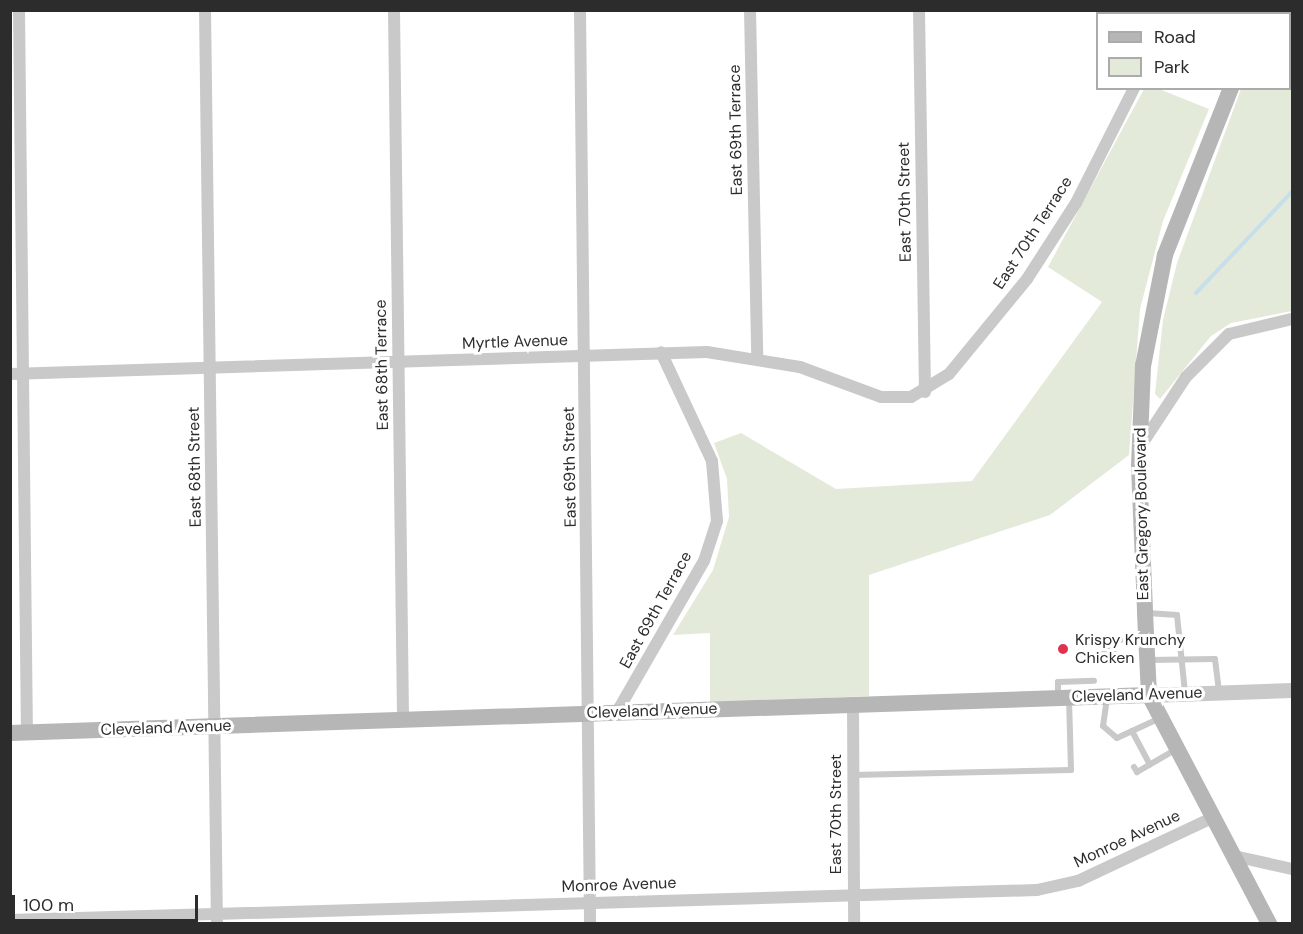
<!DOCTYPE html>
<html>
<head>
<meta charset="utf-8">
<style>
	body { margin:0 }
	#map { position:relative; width:1303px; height:934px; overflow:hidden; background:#fff; font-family:"DM Sans",sans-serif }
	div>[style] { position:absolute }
	.green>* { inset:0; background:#e4eada }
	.stream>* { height:4px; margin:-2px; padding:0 2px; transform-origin:2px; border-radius:2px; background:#c6dfea }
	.service>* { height:6px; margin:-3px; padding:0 3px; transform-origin:3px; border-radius:3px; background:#c9c9c9 }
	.minor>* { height:12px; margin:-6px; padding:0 6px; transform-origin:6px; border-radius:6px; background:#c9c9c9 }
	.tertiary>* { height:15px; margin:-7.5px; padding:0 7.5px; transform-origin:7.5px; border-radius:7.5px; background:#c9c9c9 }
	.secondary>* { height:16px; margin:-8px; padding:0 8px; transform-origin:8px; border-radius:8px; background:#b6b6b6 }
	.dots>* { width:16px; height:16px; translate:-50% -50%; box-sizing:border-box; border:3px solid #fff; border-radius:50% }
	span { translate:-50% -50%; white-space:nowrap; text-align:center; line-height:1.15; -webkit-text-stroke:6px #fff; paint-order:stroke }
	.street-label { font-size:16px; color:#2c2c2c }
	.poi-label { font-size:16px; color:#2c2c2c }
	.left { translate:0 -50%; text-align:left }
	.frame { position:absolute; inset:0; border:12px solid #2c2c2c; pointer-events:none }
	.legend { position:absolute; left:1096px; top:12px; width:195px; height:78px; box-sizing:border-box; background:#fff; border:2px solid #ababab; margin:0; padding:8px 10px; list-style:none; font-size:18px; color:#2c2c2c }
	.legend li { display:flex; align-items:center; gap:12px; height:30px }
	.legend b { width:30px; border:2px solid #ababab }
	.scale { position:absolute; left:12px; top:895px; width:186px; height:27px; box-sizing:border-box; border:3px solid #2c2c2c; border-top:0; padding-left:8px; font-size:18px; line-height:21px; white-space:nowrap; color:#2c2c2c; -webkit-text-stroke:4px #fff; paint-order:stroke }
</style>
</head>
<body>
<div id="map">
	<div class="green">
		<i style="clip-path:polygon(1257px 11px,1292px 11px,1292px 311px,1231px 323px,1211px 336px,1160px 399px,1155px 394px,1163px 320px,1177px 263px,1241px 89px,1290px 88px,1290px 14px)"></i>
		<i style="clip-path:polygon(1144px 89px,1159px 89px,1209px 109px,1163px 221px,1140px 309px,1129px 455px,1050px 515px,869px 575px,869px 696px,710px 703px,710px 633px,673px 635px,713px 570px,729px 517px,727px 479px,714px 443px,741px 433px,836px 489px,972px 481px,1102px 302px,1048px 267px)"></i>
	</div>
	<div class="stream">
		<i style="left:1196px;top:293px;width:139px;rotate:-46.5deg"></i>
	</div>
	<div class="service">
		<i style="left:1147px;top:613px;width:30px;rotate:4deg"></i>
		<i style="left:1177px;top:615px;width:78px;rotate:84.1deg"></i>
		<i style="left:1103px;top:654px;width:14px;rotate:-45deg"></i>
		<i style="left:1111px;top:659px;width:20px;rotate:-72deg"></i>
		<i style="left:1117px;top:640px;width:27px;rotate:-4deg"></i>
		<i style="left:1149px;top:660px;width:66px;rotate:-0.9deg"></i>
		<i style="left:1215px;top:659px;width:33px;rotate:83deg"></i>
		<i style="left:1058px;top:697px;width:15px;rotate:-90deg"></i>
		<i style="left:1058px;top:682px;width:36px;rotate:-2deg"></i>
		<i style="left:1107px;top:698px;width:28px;rotate:98deg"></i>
		<i style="left:1103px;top:726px;width:18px;rotate:41deg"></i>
		<i style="left:1117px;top:738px;width:47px;rotate:-24.9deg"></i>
		<i style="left:1132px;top:731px;width:38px;rotate:62deg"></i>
		<i style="left:1134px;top:767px;width:6px;rotate:59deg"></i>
		<i style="left:1137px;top:772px;width:44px;rotate:-30.1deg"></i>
		<i style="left:853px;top:775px;width:218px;rotate:-1.3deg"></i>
		<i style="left:1071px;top:770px;width:72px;rotate:-91.6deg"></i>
	</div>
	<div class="minor">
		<i style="left:19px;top:10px;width:722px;rotate:89.37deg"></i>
		<i style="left:205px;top:10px;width:914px;rotate:89.25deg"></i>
		<i style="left:394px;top:10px;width:709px;rotate:89.27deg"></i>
		<i style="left:580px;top:10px;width:914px;rotate:89.37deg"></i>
		<i style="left:750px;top:10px;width:347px;rotate:88.8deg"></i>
		<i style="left:919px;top:10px;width:382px;rotate:89.1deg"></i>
		<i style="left:1158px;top:10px;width:4px;rotate:90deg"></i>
		<i style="left:10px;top:374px;width:697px;rotate:-1.81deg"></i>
		<i style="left:707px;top:352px;width:94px;rotate:9.2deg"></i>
		<i style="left:800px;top:367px;width:86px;rotate:20.3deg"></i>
		<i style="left:881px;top:397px;width:30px"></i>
		<i style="left:911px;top:397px;width:44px;rotate:-31.2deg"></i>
		<i style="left:949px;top:374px;width:123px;rotate:-50.6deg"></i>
		<i style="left:1027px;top:279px;width:90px;rotate:-57.2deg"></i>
		<i style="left:1076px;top:203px;width:129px;rotate:-63.2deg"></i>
		<i style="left:1140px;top:447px;width:84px;rotate:-56.7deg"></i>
		<i style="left:1186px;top:377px;width:61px;rotate:-45deg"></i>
		<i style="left:1229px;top:334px;width:65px;rotate:-13.4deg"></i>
		<i style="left:853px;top:705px;width:219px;rotate:89.7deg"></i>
		<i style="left:617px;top:712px;width:174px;rotate:-60.1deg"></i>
		<i style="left:704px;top:561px;width:42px;rotate:-72deg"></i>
		<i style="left:717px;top:521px;width:60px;rotate:-94.8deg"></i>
		<i style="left:712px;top:461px;width:120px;rotate:-115.1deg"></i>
		<i style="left:1234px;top:856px;width:59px;rotate:12.6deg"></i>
		<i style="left:10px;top:920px;width:1027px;rotate:-1.67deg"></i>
		<i style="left:1037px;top:890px;width:42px;rotate:-12.4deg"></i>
		<i style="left:1078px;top:881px;width:150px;rotate:-25.2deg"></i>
	</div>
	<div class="tertiary">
		<i style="left:1149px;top:695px;width:143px;rotate:-2deg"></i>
	</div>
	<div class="secondary">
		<i style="left:1250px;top:10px;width:4px;rotate:90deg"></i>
		<i style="left:1231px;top:88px;width:180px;rotate:111.6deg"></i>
		<i style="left:1165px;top:255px;width:113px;rotate:101.2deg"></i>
		<i style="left:1143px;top:366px;width:101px;rotate:92.3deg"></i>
		<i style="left:1139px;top:467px;width:146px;rotate:87.6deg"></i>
		<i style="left:1145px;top:613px;width:82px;rotate:87.2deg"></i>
		<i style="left:1149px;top:695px;width:259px;rotate:62.3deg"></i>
		<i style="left:10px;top:733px;width:1140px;rotate:-1.91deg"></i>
	</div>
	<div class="dots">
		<i style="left:1063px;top:649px;background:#e0324f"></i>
	</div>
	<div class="street-label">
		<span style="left:736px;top:130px;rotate:-91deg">East 69th Terrace</span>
		<span style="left:905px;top:202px;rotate:-91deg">East 70th Street</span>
		<span style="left:1033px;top:233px;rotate:-57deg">East 70th Terrace</span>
		<span style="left:515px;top:342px;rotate:-2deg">Myrtle Avenue</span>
		<span style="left:382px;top:365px;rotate:-91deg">East 68th Terrace</span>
		<span style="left:195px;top:467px;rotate:-91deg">East 68th Street</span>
		<span style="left:570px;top:467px;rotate:-91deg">East 69th Street</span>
		<span style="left:1142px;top:514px;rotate:-91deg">East Gregory Boulevard</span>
		<span style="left:656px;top:610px;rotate:-61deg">East 69th Terrace</span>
		<span style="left:1137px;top:695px;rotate:-2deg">Cleveland Avenue</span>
		<span style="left:652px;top:711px;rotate:-2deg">Cleveland Avenue</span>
		<span style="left:166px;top:728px;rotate:-2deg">Cleveland Avenue</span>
		<span style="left:836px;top:814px;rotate:-90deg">East 70th Street</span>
		<span style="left:1127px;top:839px;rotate:-25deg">Monroe Avenue</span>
		<span style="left:619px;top:885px;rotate:-2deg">Monroe Avenue</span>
	</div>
	<div class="poi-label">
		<span class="left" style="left:1075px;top:649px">Krispy Krunchy<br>Chicken</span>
	</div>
	<div class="frame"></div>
	<ul class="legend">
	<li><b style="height:8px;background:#b6b6b6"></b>Road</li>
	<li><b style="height:16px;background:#e4eada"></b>Park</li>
	</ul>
	<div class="scale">100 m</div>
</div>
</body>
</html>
